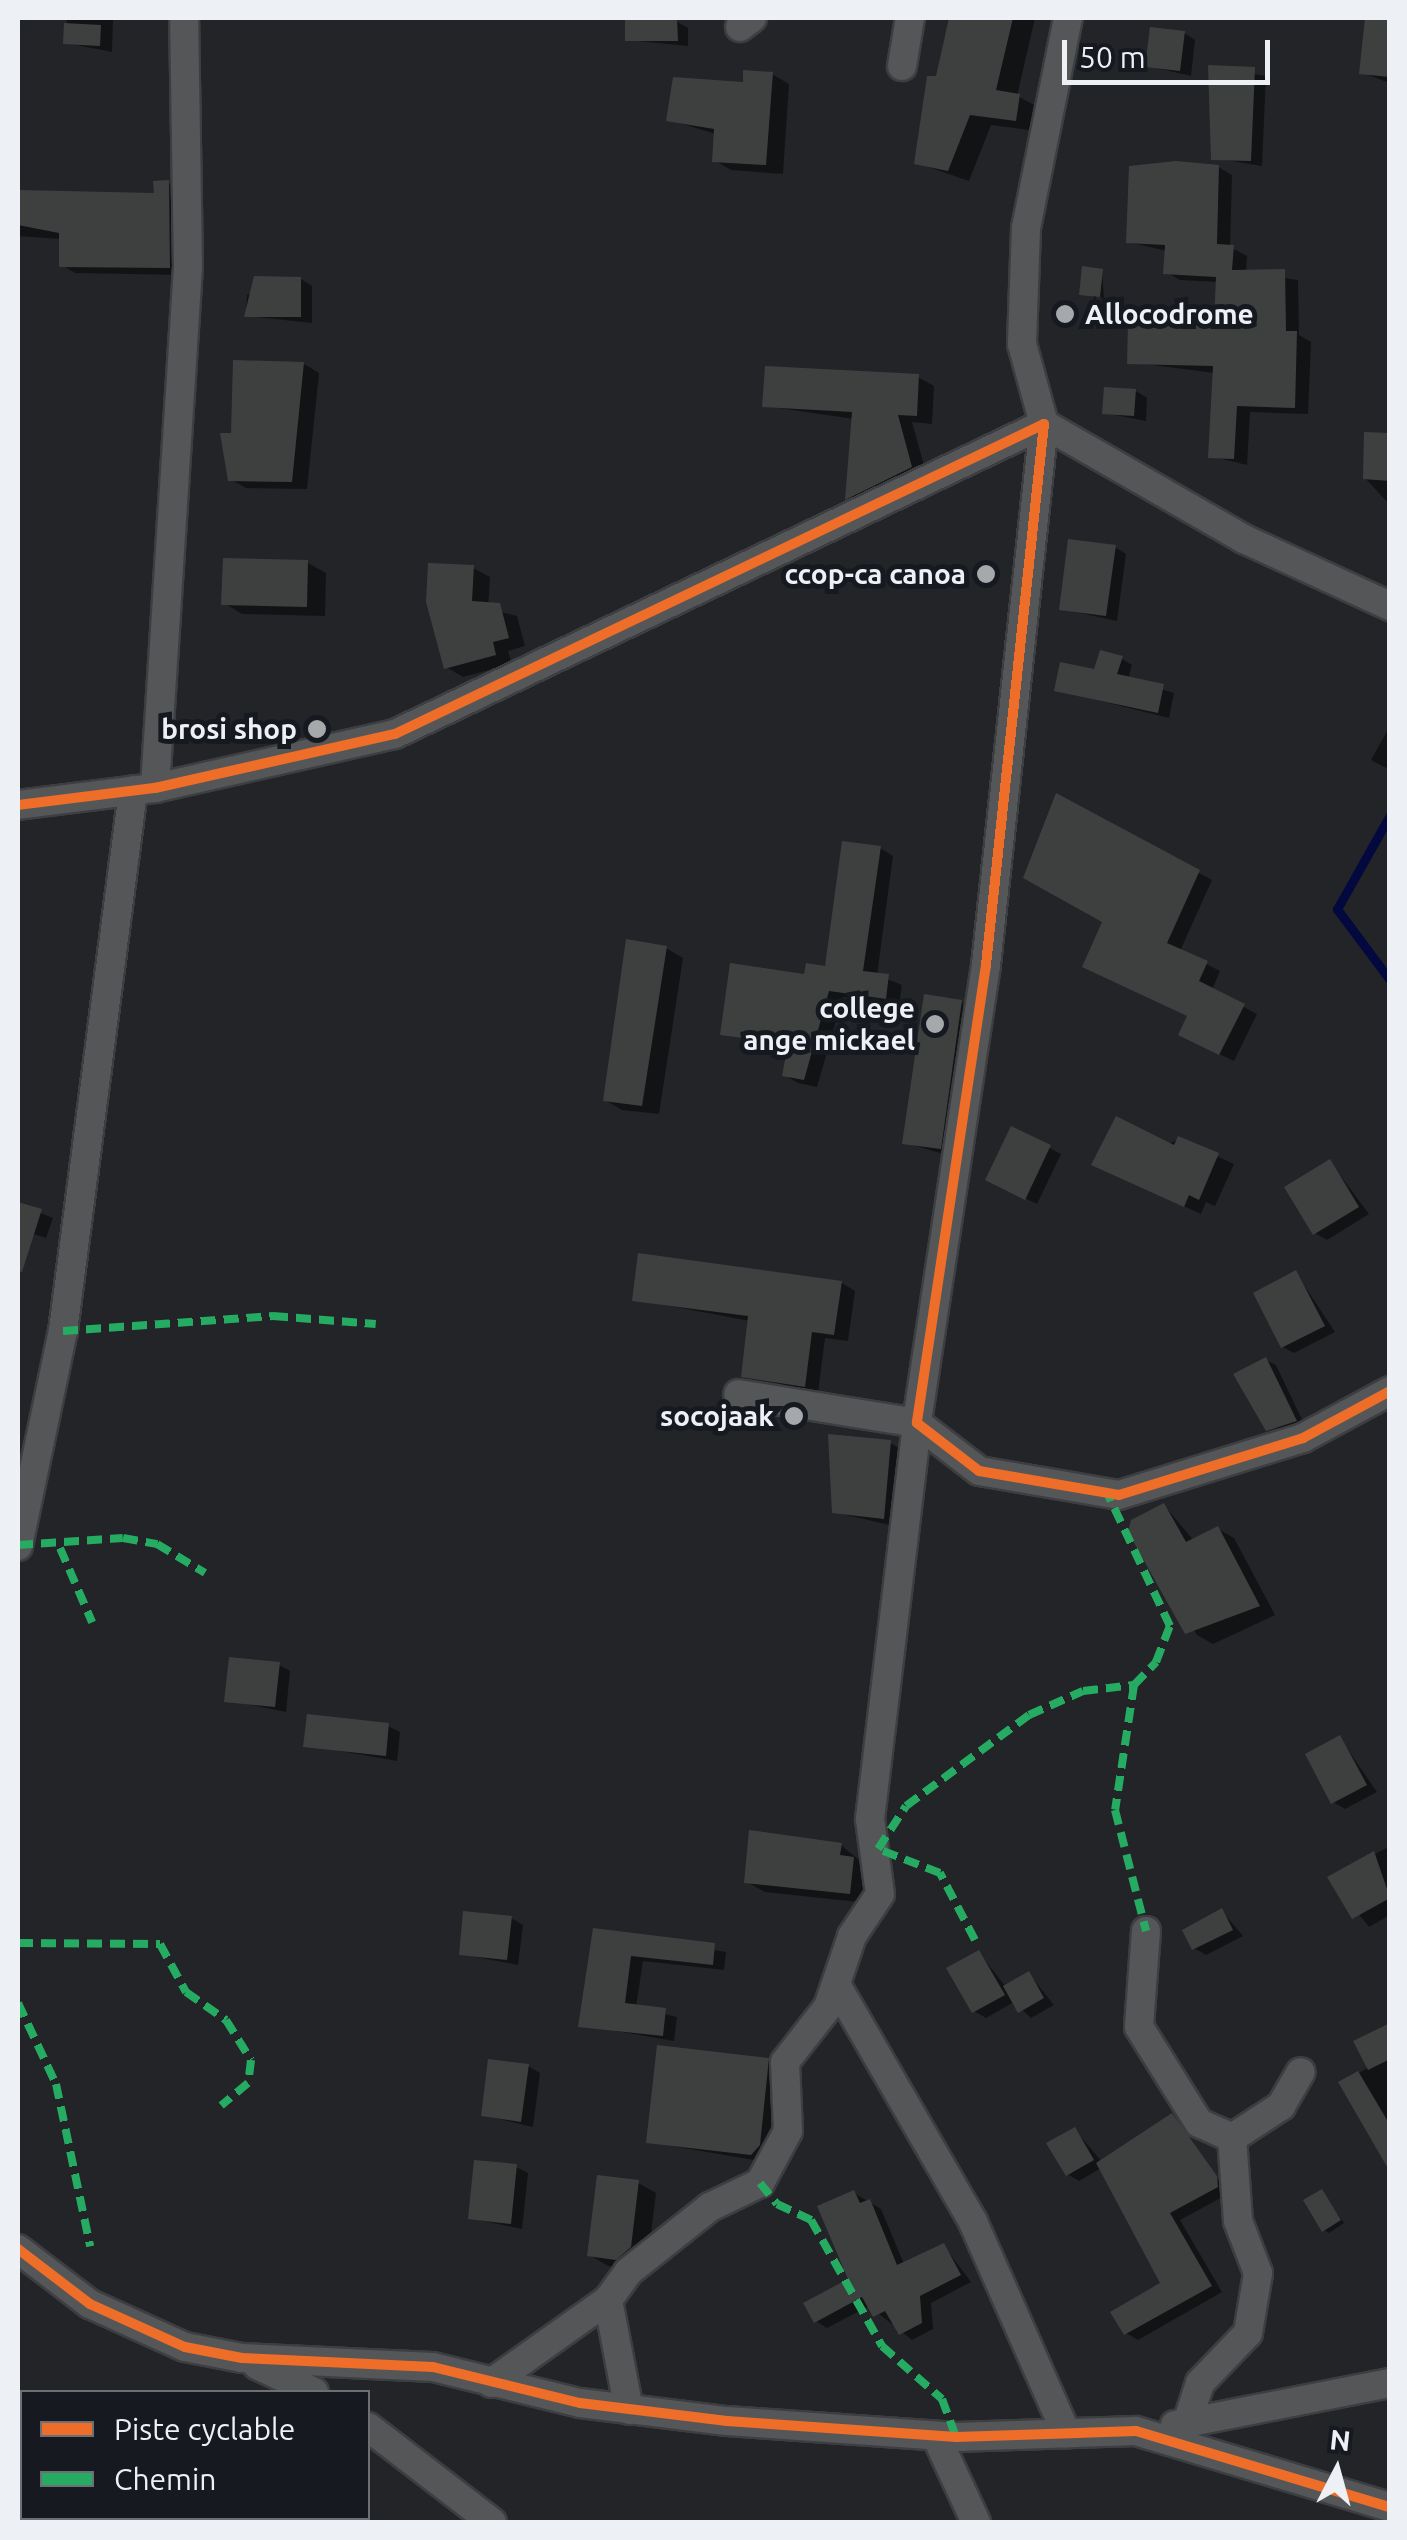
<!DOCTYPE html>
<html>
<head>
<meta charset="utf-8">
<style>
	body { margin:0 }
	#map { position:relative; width:1407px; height:2540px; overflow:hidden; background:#222427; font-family:Ubuntu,sans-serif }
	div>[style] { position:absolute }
	.shadow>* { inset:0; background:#0007 }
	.stream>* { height:9px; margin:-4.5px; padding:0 4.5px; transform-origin:4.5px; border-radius:4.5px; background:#03083e }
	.building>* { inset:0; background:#3e4040 }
	.roads { filter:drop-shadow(2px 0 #3d3e41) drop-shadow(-2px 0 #3d3e41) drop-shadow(0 2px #3d3e41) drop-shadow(0 -2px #3d3e41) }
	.minor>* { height:28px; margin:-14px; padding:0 14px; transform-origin:14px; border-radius:14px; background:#555658 }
	.quiet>* { height:8px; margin-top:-4px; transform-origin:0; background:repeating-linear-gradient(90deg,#26ab63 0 15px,transparent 0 23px) }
	.cycleway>* { height:10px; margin:-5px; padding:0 5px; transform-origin:5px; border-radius:5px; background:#ee6e29 }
	.dots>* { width:28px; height:28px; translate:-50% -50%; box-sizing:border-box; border:5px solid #161a20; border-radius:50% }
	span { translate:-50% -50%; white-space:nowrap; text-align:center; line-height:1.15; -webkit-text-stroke:10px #161a20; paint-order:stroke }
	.poi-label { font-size:28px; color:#edf0f4; font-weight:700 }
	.left { translate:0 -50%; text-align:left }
	.right { translate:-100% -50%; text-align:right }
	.frame { position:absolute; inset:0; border:20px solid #edf0f4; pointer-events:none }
	.legend { position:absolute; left:20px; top:2390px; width:350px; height:130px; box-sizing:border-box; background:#161a20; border:2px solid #6c7075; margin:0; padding:12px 18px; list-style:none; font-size:30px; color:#edf0f4 }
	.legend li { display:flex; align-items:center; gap:20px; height:50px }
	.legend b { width:50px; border:2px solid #6c7075 }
	.north { position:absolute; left:1287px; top:2420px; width:100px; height:100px; -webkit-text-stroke:8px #161a20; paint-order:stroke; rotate:6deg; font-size:28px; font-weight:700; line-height:40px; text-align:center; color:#edf0f4 }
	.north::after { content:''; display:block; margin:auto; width:35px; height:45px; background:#edf0f4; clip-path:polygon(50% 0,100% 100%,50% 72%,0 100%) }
	.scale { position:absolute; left:1062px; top:40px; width:208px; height:45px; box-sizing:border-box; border:5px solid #edf0f4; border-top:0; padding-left:12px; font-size:30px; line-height:35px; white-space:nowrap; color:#edf0f4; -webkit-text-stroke:8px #161a20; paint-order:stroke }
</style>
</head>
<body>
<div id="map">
	<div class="shadow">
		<i style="clip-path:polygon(67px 18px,113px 18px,112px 52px,66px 43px)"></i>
		<i style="clip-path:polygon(952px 18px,1035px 18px,1017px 96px,1040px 108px,1036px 131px,991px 125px,969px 181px,917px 163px)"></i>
		<i style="clip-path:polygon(1368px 18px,1390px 18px,1390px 83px,1362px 73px)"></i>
		<i style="clip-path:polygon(676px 21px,688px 28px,688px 46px,628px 40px)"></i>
		<i style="clip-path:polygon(1184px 33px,1195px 40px,1191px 76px,1148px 66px)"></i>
		<i style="clip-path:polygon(1211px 67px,1266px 76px,1262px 166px,1213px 158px)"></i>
		<i style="clip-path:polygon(772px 74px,789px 84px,783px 174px,731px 170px,714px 160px,716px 134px,669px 120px)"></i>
		<i style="clip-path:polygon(1218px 167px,1232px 175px,1230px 247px,1247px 256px,1246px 272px,1298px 280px,1299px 335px,1311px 342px,1308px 414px,1250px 412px,1247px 465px,1210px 456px,1215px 373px,1129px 362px,1216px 326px,1218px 282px,1180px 280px,1166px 272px,1167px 251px,1128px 242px)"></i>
		<i style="clip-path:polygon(168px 183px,182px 191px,183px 275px,75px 273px,62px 265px,61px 239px,18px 236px,18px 193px,156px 196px)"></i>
		<i style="clip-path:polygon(1102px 271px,1104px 298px,1081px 293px)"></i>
		<i style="clip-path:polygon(301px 279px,312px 286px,312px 323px,246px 316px,247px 295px)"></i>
		<i style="clip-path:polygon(304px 364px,319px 373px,307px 489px,246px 488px,230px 479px)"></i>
		<i style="clip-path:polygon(918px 377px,934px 386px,932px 424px,912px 422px,927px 476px,863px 507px,847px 498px,854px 419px,765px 406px)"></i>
		<i style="clip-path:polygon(1136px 391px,1147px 398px,1146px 421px,1105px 413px)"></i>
		<i style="clip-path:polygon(1390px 435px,1390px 505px,1365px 478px)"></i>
		<i style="clip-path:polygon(1115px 547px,1126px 554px,1117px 621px,1062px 609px)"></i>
		<i style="clip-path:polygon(308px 563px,326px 573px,325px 616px,242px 614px,224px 603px)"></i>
		<i style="clip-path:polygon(473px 568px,490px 577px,488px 609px,517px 616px,525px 646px,508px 651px,512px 664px,463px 677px,446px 667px)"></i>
		<i style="clip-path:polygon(1122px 659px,1132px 665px,1128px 679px,1174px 693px,1169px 718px,1056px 690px)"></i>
		<i style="clip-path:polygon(1390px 726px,1390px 770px,1371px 760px)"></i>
		<i style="clip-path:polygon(1057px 796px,1212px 880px,1180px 951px,1220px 971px,1212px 990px,1257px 1014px,1234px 1061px,1194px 1042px,1190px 1016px)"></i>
		<i style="clip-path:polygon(880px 848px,893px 856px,877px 975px,902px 985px,899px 1005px,843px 997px,817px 1087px,798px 1083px,784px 1075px,790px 1049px,722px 1033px,828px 969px)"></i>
		<i style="clip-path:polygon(666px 948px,683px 958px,659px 1114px,622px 1110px,605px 1100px)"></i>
		<i style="clip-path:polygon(962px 1003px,980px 1013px,958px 1158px,905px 1143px)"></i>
		<i style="clip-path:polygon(1012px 1129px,1061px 1154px,1037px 1204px,999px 1185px)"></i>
		<i style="clip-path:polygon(1179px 1139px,1234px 1164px,1215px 1206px,1206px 1202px,1201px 1214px,1110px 1173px)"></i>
		<i style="clip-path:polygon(1330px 1162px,1369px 1214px,1327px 1240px,1315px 1233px)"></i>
		<i style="clip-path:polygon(18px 1204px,53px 1218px,46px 1238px,18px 1229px)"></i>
		<i style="clip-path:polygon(1296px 1273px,1335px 1332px,1294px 1353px,1283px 1347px)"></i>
		<i style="clip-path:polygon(842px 1283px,855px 1291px,848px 1341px,825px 1338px,818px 1393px,744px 1375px,750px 1321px,634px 1299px)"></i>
		<i style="clip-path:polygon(1266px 1360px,1276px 1365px,1305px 1426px,1267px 1429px)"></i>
		<i style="clip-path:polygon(890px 1443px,908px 1453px,902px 1528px,834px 1512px)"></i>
		<i style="clip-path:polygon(1164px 1505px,1194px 1541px,1218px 1529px,1234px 1538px,1275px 1615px,1213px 1644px,1197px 1635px,1130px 1532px)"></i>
		<i style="clip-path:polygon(279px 1665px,290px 1671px,286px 1712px,227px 1700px)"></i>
		<i style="clip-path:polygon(388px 1726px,400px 1732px,397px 1761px,305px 1745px)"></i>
		<i style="clip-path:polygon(1340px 1738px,1377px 1792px,1345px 1809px,1333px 1802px)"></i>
		<i style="clip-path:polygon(841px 1845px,871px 1870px,868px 1903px,765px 1892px,747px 1882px)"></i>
		<i style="clip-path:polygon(1390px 1846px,1390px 1915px,1369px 1927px,1330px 1878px)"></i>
		<i style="clip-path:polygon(1222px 1911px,1243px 1936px,1206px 1955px,1194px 1948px)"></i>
		<i style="clip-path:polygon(511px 1918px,523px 1925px,518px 1965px,461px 1954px)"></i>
		<i style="clip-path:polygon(596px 1931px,726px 1952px,724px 1970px,643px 1961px,636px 2007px,677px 2017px,674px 2041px,581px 2025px)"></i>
		<i style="clip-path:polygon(979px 1953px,1006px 1987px,1029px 1974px,1054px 2005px,1031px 2018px,1014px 2002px,986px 2018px,974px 2011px)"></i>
		<i style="clip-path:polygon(1390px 2026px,1390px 2154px,1342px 2083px,1369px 2067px)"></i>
		<i style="clip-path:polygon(768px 2060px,782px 2069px,765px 2162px,648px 2142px)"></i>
		<i style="clip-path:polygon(528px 2066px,540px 2073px,533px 2127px,483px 2115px)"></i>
		<i style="clip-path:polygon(1172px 2116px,1228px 2194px,1180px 2220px,1222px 2292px,1138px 2340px,1126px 2333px,1163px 2284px,1101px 2168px,1079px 2181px,1067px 2174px,1075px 2130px,1102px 2162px)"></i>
		<i style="clip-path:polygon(516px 2167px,528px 2173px,522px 2229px,470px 2218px)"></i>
		<i style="clip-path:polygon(638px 2183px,656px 2193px,648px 2258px,635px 2269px,608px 2266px,590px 2255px)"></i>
		<i style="clip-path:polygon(1322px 2192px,1344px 2223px,1329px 2233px,1324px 2230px)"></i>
		<i style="clip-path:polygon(854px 2193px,881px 2209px,904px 2264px,944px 2246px,971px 2282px,931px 2303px,933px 2329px,912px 2340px,869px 2306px,827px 2328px,816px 2321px,851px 2280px)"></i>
		<i style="clip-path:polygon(231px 2518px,268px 2518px,229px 2522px)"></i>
	</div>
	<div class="stream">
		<i style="left:1390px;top:815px;width:108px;rotate:119.4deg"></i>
		<i style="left:1337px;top:909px;width:89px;rotate:53.3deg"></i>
	</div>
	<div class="building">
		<i style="clip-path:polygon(949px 18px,1013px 18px,996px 90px,1020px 94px,1016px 121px,970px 115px,948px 171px,914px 164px,927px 76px,936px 76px)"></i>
		<i style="clip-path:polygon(1365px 18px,1390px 20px,1390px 77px,1359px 74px)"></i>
		<i style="clip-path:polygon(625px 19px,677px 19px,678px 41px,625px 41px)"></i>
		<i style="clip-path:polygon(64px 23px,101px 25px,100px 46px,63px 44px)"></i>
		<i style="clip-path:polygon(1150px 27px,1185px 31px,1180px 71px,1145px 67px)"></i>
		<i style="clip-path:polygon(1208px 65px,1255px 67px,1251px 161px,1211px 160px)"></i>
		<i style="clip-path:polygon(743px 70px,773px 72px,766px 165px,712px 162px,714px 129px,666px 121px,673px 77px,743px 82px)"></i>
		<i style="clip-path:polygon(1176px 161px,1219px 165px,1217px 244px,1234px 245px,1232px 270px,1285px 269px,1286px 331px,1297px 331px,1295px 408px,1237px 406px,1234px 459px,1208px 458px,1213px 366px,1127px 364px,1128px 321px,1214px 324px,1216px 277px,1163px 274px,1165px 245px,1126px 243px,1129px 166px)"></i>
		<i style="clip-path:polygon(169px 180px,170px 268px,59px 267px,59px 233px,18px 225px,18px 190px,154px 193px,153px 181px)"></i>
		<i style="clip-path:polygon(1082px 266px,1103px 269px,1100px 297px,1079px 295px)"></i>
		<i style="clip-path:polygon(254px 276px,301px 277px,301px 317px,244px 317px)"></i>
		<i style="clip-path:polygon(233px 360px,304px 362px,292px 482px,228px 481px,220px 433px,231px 433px)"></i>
		<i style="clip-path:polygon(765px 366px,919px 374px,917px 416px,898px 415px,912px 467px,845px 500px,852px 412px,762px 407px)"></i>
		<i style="clip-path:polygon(1104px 387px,1136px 389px,1134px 416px,1102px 414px)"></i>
		<i style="clip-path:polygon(1364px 432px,1390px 433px,1390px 481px,1363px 479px)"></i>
		<i style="clip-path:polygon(1068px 539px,1116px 545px,1106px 616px,1059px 610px)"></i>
		<i style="clip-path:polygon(223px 558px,308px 560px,307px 607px,221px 605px)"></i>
		<i style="clip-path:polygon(428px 563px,474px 565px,472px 601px,500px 603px,509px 638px,493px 642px,496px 655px,444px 669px,426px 602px)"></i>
		<i style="clip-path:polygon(1100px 650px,1123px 656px,1117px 674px,1164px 684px,1158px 713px,1054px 691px,1060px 662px,1094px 669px)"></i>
		<i style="clip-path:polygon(1056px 793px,1200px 870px,1167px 943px,1208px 961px,1199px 981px,1245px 1004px,1219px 1055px,1178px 1035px,1187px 1016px,1082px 967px,1102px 922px,1023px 878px)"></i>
		<i style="clip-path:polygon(842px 841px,881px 846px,863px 971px,889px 974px,886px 999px,829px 991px,804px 1080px,782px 1076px,788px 1044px,720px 1035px,730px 963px,804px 974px,806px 963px,825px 966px)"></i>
		<i style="clip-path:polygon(626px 939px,667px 946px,642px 1106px,603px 1101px)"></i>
		<i style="clip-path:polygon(924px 994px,962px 1000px,941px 1149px,902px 1144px)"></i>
		<i style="clip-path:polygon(1116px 1116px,1174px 1145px,1178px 1136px,1219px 1153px,1199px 1200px,1189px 1195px,1184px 1207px,1091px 1165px)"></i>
		<i style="clip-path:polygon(1011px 1126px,1051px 1145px,1025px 1200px,985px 1180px)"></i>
		<i style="clip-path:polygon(1330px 1159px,1359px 1207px,1313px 1235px,1284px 1187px)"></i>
		<i style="clip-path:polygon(18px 1202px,42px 1209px,22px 1272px,18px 1271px)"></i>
		<i style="clip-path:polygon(638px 1253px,842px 1281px,834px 1335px,812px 1332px,805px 1387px,741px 1377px,748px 1316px,632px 1301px)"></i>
		<i style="clip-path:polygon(1296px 1270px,1325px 1326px,1281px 1348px,1253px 1293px)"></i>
		<i style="clip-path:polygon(1266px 1357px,1297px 1421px,1266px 1431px,1233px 1374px)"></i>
		<i style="clip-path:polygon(828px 1434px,891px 1440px,884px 1519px,832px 1513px)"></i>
		<i style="clip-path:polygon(1164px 1503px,1186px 1542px,1218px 1526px,1260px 1606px,1185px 1634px,1128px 1532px,1131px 1520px)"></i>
		<i style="clip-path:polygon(229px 1657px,280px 1662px,275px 1707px,224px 1702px)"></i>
		<i style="clip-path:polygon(307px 1714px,389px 1723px,386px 1756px,303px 1747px)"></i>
		<i style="clip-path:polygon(1340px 1735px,1367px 1785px,1331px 1804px,1305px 1754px)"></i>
		<i style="clip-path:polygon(749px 1830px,842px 1843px,840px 1855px,854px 1857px,850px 1894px,744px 1883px)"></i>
		<i style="clip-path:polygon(1374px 1851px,1390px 1898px,1352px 1919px,1327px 1877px)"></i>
		<i style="clip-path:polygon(1222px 1908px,1233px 1930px,1192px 1950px,1182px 1930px)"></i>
		<i style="clip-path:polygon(463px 1911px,512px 1916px,507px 1960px,459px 1955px)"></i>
		<i style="clip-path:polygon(593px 1928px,715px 1943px,713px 1965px,631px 1956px,625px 2003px,666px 2008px,663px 2036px,578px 2027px)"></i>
		<i style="clip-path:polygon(979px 1950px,1005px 1995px,972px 2013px,946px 1968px)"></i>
		<i style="clip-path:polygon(1029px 1971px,1044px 1998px,1018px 2013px,1003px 1986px)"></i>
		<i style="clip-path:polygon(1390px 2023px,1390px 2059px,1368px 2070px,1353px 2041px)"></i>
		<i style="clip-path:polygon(657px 2045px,769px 2058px,760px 2145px,751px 2155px,646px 2143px)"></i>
		<i style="clip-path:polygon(488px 2059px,529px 2064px,521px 2122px,481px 2116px)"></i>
		<i style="clip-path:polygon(1358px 2071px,1390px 2125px,1390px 2172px,1338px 2082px)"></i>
		<i style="clip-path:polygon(1172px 2113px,1217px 2176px,1218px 2187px,1170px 2213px,1212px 2286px,1124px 2335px,1110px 2312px,1160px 2283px,1096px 2163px)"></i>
		<i style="clip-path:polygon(1075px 2127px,1094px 2160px,1066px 2176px,1046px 2143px)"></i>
		<i style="clip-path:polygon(474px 2160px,517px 2164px,511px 2224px,468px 2219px)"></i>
		<i style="clip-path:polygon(597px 2175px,639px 2180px,631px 2247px,616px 2260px,587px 2256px)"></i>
		<i style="clip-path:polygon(1322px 2189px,1341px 2220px,1322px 2232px,1303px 2200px)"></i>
		<i style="clip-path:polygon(854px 2190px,860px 2203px,870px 2199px,897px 2265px,944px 2243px,961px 2275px,920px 2296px,922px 2323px,899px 2335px,885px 2311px,873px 2317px,862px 2297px,814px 2323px,803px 2303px,848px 2279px,817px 2206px)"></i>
	</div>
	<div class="roads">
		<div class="minor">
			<i style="left:1068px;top:18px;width:214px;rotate:101.3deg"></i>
			<i style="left:1026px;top:228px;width:116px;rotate:92deg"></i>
			<i style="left:1022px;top:344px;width:83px;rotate:74.6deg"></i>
			<i style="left:1044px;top:424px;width:231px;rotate:29.9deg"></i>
			<i style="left:1244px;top:539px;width:161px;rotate:24.7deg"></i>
			<i style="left:740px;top:27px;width:15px;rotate:-37deg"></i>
			<i style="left:902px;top:66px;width:49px;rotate:-80.5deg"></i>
			<i style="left:1044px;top:424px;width:544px;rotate:96.12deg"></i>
			<i style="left:986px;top:965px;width:463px;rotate:98.6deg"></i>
			<i style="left:917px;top:1423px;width:78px;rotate:37.7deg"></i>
			<i style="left:979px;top:1471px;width:142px;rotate:9.7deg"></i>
			<i style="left:1119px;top:1495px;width:193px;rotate:-17.2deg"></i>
			<i style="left:1303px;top:1438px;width:99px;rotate:-28.4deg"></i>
			<i style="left:155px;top:788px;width:522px;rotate:-86.38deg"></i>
			<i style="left:188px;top:267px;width:249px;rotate:-90.9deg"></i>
			<i style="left:18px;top:805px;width:138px;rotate:-7.1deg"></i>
			<i style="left:155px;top:788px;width:246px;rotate:-12.7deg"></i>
			<i style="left:395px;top:734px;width:719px;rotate:-25.53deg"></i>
			<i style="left:18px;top:1546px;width:220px;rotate:-78.2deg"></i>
			<i style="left:63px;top:1331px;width:545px;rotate:-82.61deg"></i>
			<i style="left:1146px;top:1931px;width:96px;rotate:94.2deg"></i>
			<i style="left:1139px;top:2027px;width:113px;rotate:58deg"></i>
			<i style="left:1199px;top:2123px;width:36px;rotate:24deg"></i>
			<i style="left:837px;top:1986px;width:272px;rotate:60deg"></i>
			<i style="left:973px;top:2222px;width:231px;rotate:66.2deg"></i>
			<i style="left:1232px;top:2138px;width:59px;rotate:-33.1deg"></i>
			<i style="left:1281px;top:2106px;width:39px;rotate:-60deg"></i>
			<i style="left:18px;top:2249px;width:91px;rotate:37.4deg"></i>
			<i style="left:90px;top:2304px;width:104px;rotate:24.4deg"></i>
			<i style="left:185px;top:2347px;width:58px;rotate:10.9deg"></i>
			<i style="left:242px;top:2358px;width:191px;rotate:2.7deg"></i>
			<i style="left:433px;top:2367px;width:151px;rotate:13.8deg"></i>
			<i style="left:580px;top:2403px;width:148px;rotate:7deg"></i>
			<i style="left:727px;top:2421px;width:230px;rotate:4deg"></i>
			<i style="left:956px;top:2437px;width:180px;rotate:-1.9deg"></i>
			<i style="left:1136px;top:2431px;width:265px;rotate:16.7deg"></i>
			<i style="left:608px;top:2300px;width:112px;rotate:79.2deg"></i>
			<i style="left:257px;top:2365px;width:63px;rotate:25.3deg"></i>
			<i style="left:491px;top:2383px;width:143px;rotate:-35.4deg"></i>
			<i style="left:608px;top:2300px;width:34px;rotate:-54deg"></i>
			<i style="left:628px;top:2272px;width:105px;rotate:-38.4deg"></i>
			<i style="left:710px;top:2207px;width:55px;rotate:-25.6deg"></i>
			<i style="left:760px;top:2183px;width:59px;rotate:-61.7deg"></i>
			<i style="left:788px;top:2131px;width:69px;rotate:-92.5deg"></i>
			<i style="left:785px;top:2062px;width:70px;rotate:-52deg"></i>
			<i style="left:828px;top:2007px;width:75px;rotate:-71.3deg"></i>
			<i style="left:852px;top:1936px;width:50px;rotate:-56.3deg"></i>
			<i style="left:880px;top:1894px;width:76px;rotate:-97.6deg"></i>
			<i style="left:870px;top:1819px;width:399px;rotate:-83.2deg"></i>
			<i style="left:917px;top:1423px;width:181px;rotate:-170.8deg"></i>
			<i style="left:1187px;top:2423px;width:42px;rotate:-72deg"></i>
			<i style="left:1200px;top:2383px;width:69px;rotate:-46.2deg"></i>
			<i style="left:1248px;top:2333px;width:61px;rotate:-80.5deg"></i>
			<i style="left:1258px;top:2273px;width:56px;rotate:-111deg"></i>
			<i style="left:1238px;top:2221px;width:83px;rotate:-94.1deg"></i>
			<i style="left:1175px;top:2425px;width:219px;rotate:-11.1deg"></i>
			<i style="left:368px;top:2427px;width:156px;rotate:37.5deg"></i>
			<i style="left:936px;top:2436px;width:95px;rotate:65.1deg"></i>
		</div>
	</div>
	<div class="quiet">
		<i style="left:63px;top:1331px;width:211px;rotate:-4.1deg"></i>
		<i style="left:273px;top:1316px;width:103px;rotate:4.4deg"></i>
		<i style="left:18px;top:1545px;width:105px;rotate:-3.8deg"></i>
		<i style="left:123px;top:1538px;width:35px;rotate:10deg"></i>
		<i style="left:157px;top:1544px;width:56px;rotate:31.1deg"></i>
		<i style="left:60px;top:1548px;width:81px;rotate:66.6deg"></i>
		<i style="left:1134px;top:1685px;width:126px;rotate:98.6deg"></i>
		<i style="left:1115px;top:1810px;width:125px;rotate:75.6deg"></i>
		<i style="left:975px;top:1940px;width:76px;rotate:-117.6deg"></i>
		<i style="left:940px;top:1873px;width:66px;rotate:-158.8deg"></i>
		<i style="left:878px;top:1849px;width:51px;rotate:-56.9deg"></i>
		<i style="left:906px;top:1806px;width:153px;rotate:-36.5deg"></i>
		<i style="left:1029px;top:1715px;width:59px;rotate:-24deg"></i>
		<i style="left:1083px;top:1691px;width:51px;rotate:-6.7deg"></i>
		<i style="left:1134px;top:1685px;width:32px;rotate:-46deg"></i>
		<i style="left:1156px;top:1662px;width:39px;rotate:-69deg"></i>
		<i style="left:1170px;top:1626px;width:145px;rotate:-115.3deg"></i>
		<i style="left:18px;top:1943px;width:142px;rotate:0.4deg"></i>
		<i style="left:160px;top:1944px;width:55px;rotate:61.6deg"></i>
		<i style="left:186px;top:1992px;width:49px;rotate:35deg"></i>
		<i style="left:226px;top:2020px;width:47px;rotate:58deg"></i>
		<i style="left:251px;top:2060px;width:23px;rotate:97deg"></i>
		<i style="left:248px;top:2083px;width:35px;rotate:140deg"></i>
		<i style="left:18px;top:2003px;width:89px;rotate:64.9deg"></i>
		<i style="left:56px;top:2084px;width:166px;rotate:78.1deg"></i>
		<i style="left:760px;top:2183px;width:27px;rotate:51deg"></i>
		<i style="left:777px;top:2204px;width:38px;rotate:25deg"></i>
		<i style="left:811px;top:2220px;width:145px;rotate:60.6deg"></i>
		<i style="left:882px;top:2346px;width:80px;rotate:41.5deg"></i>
		<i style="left:942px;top:2399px;width:40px;rotate:69.8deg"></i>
	</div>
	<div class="cycleway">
		<i style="left:1044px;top:424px;width:544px;rotate:96.12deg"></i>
		<i style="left:986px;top:965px;width:463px;rotate:98.6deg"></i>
		<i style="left:917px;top:1423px;width:78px;rotate:37.7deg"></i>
		<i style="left:979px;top:1471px;width:142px;rotate:9.7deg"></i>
		<i style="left:1119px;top:1495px;width:193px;rotate:-17.2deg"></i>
		<i style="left:1303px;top:1438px;width:99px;rotate:-28.4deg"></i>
		<i style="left:18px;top:805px;width:138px;rotate:-7.1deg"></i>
		<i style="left:155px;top:788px;width:246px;rotate:-12.7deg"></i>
		<i style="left:395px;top:734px;width:719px;rotate:-25.53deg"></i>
		<i style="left:18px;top:2249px;width:91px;rotate:37.4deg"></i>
		<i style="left:90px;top:2304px;width:104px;rotate:24.4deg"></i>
		<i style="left:185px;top:2347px;width:58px;rotate:10.9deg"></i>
		<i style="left:242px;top:2358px;width:191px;rotate:2.7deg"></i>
		<i style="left:433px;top:2367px;width:151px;rotate:13.8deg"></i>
		<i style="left:580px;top:2403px;width:148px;rotate:7deg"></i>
		<i style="left:727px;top:2421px;width:230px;rotate:4deg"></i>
		<i style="left:956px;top:2437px;width:180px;rotate:-1.9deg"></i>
		<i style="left:1136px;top:2431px;width:265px;rotate:16.7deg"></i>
	</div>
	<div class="dots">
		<i style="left:1065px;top:314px;background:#a6a9ac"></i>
		<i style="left:986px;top:574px;background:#a6a9ac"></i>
		<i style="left:317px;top:729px;background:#a6a9ac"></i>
		<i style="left:935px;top:1024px;background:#a6a9ac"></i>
		<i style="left:794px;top:1416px;background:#a6a9ac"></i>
	</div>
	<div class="poi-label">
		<span class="left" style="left:1085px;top:314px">Allocodrome</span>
		<span class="right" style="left:966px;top:574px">ccop-ca canoa</span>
		<span class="right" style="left:297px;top:729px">brosi shop</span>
		<span class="right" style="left:915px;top:1024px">college<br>ange mickael</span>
		<span class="right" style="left:774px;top:1416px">socojaak</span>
	</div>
	<div class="frame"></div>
	<ul class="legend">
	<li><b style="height:12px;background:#ee6e29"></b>Piste cyclable</li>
	<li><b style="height:12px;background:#26ab63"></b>Chemin</li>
	</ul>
	<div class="north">N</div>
	<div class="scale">50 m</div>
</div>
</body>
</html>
